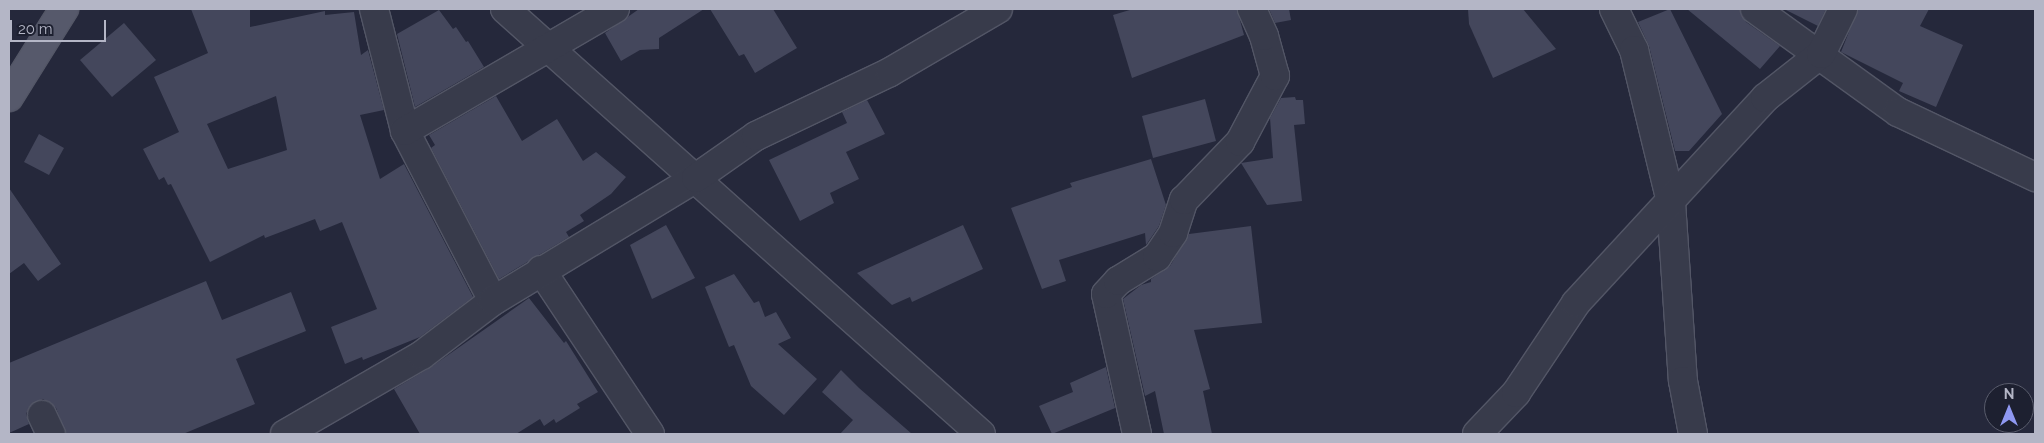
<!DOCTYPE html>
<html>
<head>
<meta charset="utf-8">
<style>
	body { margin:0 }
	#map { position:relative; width:2044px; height:443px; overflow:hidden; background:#25283b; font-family:Raleway,sans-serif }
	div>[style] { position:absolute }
	.building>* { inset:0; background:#44475c }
	.roads { filter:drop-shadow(1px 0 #535666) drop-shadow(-1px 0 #535666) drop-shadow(0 1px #535666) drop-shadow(0 -1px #535666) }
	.minor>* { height:28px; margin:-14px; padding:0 14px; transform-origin:14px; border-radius:14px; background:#383b4b }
	.major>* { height:28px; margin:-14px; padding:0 14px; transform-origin:14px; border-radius:14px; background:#56596b }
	span { translate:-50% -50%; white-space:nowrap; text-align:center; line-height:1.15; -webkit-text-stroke:4.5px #1d2030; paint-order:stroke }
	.frame { position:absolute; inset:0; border:10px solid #b4b6c6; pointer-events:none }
	.north { position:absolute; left:1984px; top:383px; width:50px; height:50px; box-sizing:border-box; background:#1d2030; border:1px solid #595c6c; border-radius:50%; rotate:0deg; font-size:14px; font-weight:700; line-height:20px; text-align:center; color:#b4b6c6 }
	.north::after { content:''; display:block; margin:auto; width:18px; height:22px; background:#8f98f1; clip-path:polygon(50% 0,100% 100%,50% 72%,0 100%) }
	.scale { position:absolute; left:10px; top:20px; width:96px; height:22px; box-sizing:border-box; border:2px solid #b4b6c6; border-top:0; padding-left:6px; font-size:15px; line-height:18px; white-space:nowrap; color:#b4b6c6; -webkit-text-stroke:4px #1d2030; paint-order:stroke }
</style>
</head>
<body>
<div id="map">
	<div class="building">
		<i style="clip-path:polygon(evenodd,191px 9px,250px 9px,250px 27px,325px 11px,325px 15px,354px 12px,361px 55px,368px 50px,384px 110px,360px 115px,380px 179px,404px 164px,473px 297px,420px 337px,363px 360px,362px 357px,345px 364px,331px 327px,377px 309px,342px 222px,320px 231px,315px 219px,265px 238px,264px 235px,210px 262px,171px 184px,168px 185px,164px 177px,159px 180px,143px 149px,179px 132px,154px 77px,208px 53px,191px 9px,276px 96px,287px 150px,228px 169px,207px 124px,276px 96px)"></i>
		<i style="clip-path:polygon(639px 9px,704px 9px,659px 38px,659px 49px,640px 50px,621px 61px,605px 33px)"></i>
		<i style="clip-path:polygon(710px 9px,773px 9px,797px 48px,755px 73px,744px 54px,739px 56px)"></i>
		<i style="clip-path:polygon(1133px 9px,1237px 9px,1244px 35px,1132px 78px,1113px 15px)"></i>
		<i style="clip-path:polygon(1269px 9px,1289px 9px,1291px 20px,1275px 23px)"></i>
		<i style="clip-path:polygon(1468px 9px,1523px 9px,1556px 49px,1493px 78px,1469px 24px)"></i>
		<i style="clip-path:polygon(1670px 9px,1722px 114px,1689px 151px,1675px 151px,1649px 46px,1638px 22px)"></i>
		<i style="clip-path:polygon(1687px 9px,1740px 9px,1746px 22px,1780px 46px,1760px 69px)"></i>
		<i style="clip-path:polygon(1784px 9px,1826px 9px,1818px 26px)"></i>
		<i style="clip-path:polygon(1858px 9px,1929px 9px,1920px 26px,1963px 45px,1936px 107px,1899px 91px,1903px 83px,1841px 52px)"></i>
		<i style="clip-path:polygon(439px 10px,453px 29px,456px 27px,466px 42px,468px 41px,484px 67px,415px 107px,397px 34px)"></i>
		<i style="clip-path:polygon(124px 23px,156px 60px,112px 97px,80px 60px)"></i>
		<i style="clip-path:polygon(496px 96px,522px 141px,557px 119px,583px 161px,596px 152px,626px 177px,611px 194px,580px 215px,584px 221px,566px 232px,569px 237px,499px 279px,431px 148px,435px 145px,429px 135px)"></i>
		<i style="clip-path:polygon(1295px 97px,1296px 100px,1303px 100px,1305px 124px,1294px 125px,1302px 201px,1267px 205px,1241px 163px,1273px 158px,1270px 118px,1281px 98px)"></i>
		<i style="clip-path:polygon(1205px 99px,1216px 141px,1153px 158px,1142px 116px)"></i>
		<i style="clip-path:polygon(867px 100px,885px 134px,846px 152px,859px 179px,830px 193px,834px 203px,800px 221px,769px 160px,847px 123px,842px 112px)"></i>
		<i style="clip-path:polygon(39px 134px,64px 148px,49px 175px,24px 162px)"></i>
		<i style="clip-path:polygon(1151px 159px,1166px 205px,1159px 226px,1146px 245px,1145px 233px,1059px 260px,1066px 281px,1042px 289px,1011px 208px,1072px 187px,1070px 183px)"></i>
		<i style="clip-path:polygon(9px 188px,61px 264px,38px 281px,24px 263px,9px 274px)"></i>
		<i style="clip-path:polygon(666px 225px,695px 278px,652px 299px,630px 245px)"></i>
		<i style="clip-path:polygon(963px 225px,983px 269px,912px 302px,910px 297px,892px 305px,857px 273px)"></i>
		<i style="clip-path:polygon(1251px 226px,1262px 323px,1194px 330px,1210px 389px,1203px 391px,1212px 434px,1164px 434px,1155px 391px,1145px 396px,1123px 299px,1141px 285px,1151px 282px,1151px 279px,1170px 266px,1189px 234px)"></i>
		<i style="clip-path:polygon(734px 274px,754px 303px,759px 301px,765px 317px,776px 312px,791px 338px,778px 344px,817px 379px,784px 415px,751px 386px,734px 345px,729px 347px,705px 287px)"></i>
		<i style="clip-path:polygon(206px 281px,222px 320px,291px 292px,306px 331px,236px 359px,255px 404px,183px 434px,66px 434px,56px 408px,43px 399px,29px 407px,26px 414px,29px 424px,9px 433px,9px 363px)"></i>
		<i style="clip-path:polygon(529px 298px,564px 343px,566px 341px,598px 392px,577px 404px,580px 408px,556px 423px,554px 419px,544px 426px,540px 419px,516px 434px,420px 434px,394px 389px,431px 367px)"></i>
		<i style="clip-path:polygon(1106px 367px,1115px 408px,1052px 434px,1039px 406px,1073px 392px,1070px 383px)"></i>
		<i style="clip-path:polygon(841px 370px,859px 388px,912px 434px,840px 434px,853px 420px,822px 392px)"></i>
	</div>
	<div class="roads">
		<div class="minor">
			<i style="left:374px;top:9px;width:126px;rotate:75.7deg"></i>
			<i style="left:405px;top:131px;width:191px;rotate:62.6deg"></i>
			<i style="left:505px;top:9px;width:638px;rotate:41.76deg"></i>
			<i style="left:1614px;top:9px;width:46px;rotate:64deg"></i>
			<i style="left:1634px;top:50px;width:156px;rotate:76.3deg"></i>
			<i style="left:1671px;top:202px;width:179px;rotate:86.2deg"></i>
			<i style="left:1683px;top:381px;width:54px;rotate:79.3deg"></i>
			<i style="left:1755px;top:9px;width:176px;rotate:35.8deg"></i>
			<i style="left:1898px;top:112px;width:152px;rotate:25.4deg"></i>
			<i style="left:405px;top:131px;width:243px;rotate:-30.2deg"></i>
			<i style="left:541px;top:270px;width:197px;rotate:56.4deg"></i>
			<i style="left:42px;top:415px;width:21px;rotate:65deg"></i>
			<i style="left:285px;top:434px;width:158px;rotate:-30deg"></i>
			<i style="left:422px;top:355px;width:89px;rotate:-37.3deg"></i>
			<i style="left:493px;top:301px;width:237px;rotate:-31.2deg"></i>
			<i style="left:696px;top:178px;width:73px;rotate:-35deg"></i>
			<i style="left:756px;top:136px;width:148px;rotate:-25.5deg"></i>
			<i style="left:890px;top:72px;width:125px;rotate:-30.3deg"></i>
			<i style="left:1137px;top:434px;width:143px;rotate:-102.5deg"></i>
			<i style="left:1106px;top:294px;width:18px;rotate:-47deg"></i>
			<i style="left:1118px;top:281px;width:46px;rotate:-31.6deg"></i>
			<i style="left:1157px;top:257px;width:29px;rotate:-56deg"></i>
			<i style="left:1173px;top:233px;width:35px;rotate:-72deg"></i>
			<i style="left:1184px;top:200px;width:81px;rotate:-46deg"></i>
			<i style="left:1240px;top:142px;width:75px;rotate:-62.1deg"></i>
			<i style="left:1275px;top:76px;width:41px;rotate:-105.4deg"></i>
			<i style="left:1264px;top:36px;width:30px;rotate:-114deg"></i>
			<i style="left:1477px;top:434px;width:57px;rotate:-46.4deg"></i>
			<i style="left:1516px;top:393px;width:108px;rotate:-56.3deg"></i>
			<i style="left:1576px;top:303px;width:279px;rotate:-47.3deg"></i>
			<i style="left:1765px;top:98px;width:71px;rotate:-38.2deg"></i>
			<i style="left:1821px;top:54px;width:50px;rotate:-63.9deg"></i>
		</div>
		<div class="major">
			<i style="left:9px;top:97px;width:104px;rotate:-58deg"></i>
		</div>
	</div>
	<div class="frame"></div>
	<div class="north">N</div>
	<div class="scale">20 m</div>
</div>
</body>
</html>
